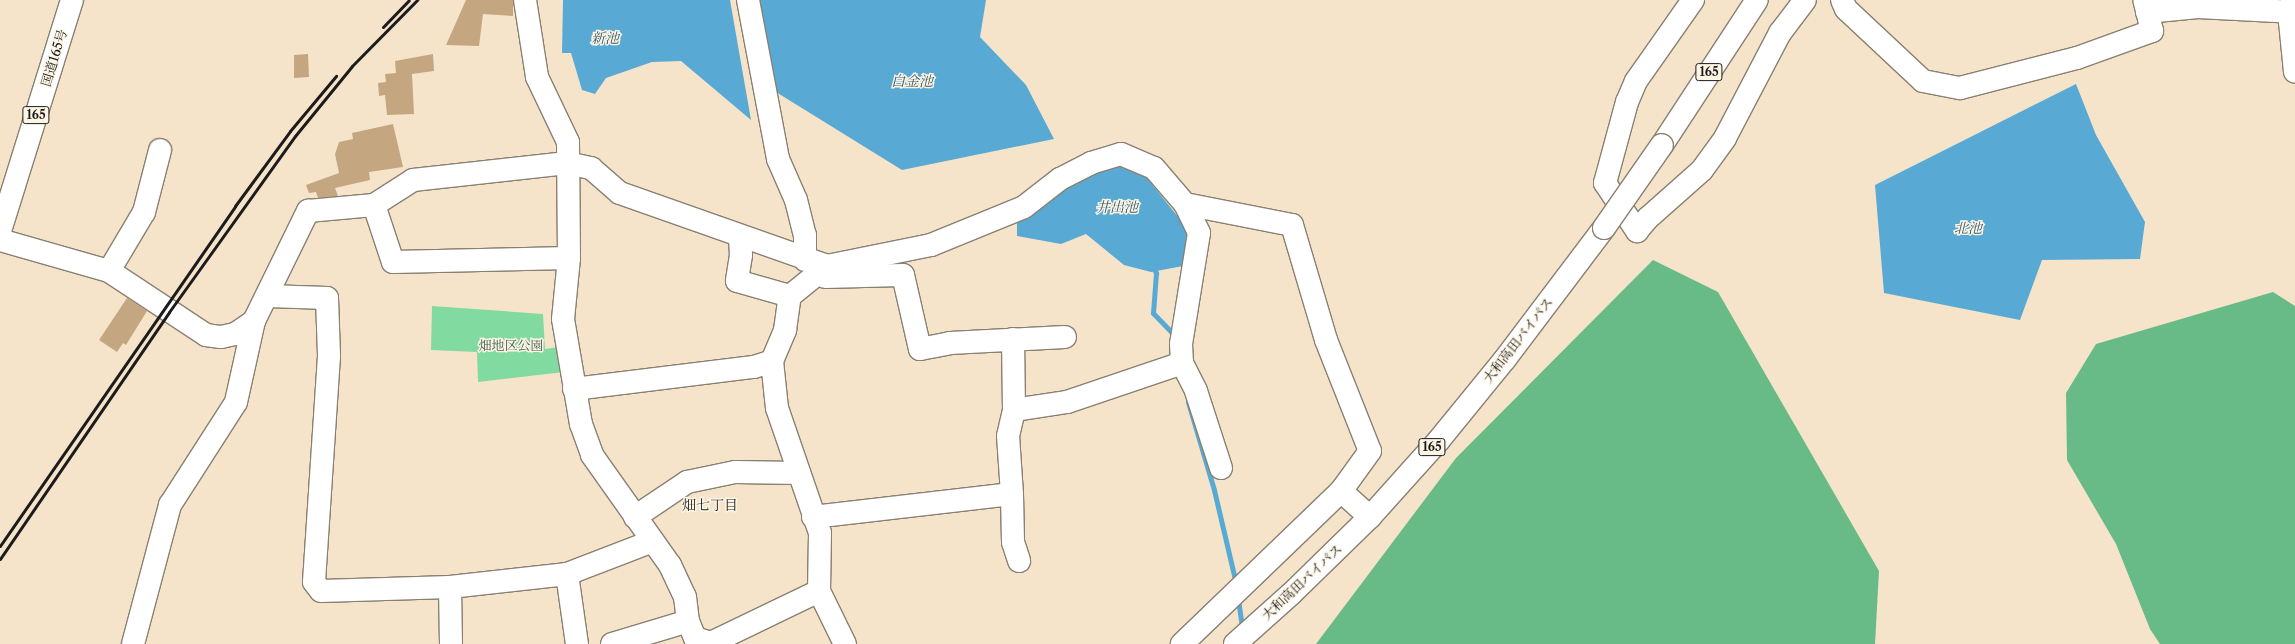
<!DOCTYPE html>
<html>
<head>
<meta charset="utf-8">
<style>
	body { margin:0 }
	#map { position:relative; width:2295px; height:644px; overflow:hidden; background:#f6e4ca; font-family:"Libre Caslon Text","Noto Serif JP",serif }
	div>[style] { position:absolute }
	.green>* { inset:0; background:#81daa0 }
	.forest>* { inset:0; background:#68ba86 }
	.water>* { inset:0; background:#58a9d3 }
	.stream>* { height:5px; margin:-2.5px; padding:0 2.5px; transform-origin:2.5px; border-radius:2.5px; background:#58a9d3 }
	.building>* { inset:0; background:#c4a680 }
	.roads { filter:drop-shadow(1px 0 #898073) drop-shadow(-1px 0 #898073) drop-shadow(0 1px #898073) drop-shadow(0 -1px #898073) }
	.minor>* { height:22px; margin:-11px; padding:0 11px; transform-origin:11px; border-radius:11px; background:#fff }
	.highway>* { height:22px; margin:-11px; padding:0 11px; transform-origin:11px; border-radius:11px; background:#fff }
	.rail>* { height:3px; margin:-1.5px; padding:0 1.5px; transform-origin:1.5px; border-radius:1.5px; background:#1c1c1c }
	.bridges { filter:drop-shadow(1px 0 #898073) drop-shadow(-1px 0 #898073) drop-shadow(0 1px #898073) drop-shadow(0 -1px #898073) }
	.highway-bridge>* { height:22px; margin:-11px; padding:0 11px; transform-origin:11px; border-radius:11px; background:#fff }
	span { translate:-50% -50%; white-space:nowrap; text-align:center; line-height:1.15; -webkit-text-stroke:3px #fcf5e5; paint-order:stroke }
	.shield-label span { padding:1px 3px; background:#fcf5e5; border:1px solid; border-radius:3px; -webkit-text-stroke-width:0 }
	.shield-label { font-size:12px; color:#1c1c1c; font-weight:700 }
	.street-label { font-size:13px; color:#1c1c1c }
	.park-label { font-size:13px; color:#3f5e4a }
	.water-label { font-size:14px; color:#375b6e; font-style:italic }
	.neighbourhood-label { font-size:14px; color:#1c1c1c }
</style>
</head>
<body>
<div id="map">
	<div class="green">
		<i style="clip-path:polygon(432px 306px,543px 314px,545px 349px,560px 347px,564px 372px,478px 382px,477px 352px,431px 350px)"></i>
	</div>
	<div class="forest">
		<i style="clip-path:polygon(1653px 260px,1718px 292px,1879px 571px,1875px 644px,1316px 644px,1456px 458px)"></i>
		<i style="clip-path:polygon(2273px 292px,2295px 306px,2295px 644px,2160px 644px,2150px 629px,2116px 544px,2067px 460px,2066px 393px,2096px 344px)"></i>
	</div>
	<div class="water">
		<i style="clip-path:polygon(563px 0,730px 0,751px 120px,681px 61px,652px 62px,606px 78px,595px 94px,582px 90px,571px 53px,562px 53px)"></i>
		<i style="clip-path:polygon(759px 0,986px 0,980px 37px,1026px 85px,1054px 139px,902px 170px,776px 92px)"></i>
		<i style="clip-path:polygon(2076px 84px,2096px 135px,2145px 222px,2140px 259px,2042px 260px,2020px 320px,1884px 293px,1875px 185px)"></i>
		<i style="clip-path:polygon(1121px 161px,1138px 167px,1187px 228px,1183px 266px,1151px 272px,1124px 265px,1086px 234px,1061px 244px,1017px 236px,1017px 222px,1052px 195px,1087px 174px)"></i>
	</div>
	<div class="stream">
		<i style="left:1153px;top:267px;width:7px;rotate:63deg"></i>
		<i style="left:1156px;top:273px;width:40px;rotate:94.3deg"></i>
		<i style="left:1153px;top:313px;width:33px;rotate:46deg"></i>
		<i style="left:1188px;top:402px;width:92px;rotate:73.5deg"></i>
		<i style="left:1214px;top:490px;width:97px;rotate:76.8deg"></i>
		<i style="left:1238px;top:599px;width:30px;rotate:82deg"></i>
	</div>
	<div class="building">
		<i style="clip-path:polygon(466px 0,513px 0,513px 16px,483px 14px,479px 46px,446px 45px)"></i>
		<i style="clip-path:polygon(308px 54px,309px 77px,294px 78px,294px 55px)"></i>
		<i style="clip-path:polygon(433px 54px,434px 71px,412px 74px,414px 114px,387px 115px,385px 95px,379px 96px,378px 83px,386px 82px,385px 74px,396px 73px,395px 61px)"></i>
		<i style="clip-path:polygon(393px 124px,403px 167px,369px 172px,370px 180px,335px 188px,338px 196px,318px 198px,316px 192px,309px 193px,306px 185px,339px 173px,335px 154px,339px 142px,353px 139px,352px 133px)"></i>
		<i style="clip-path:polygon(127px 298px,147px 311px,126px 345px,123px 343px,117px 352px,99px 340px)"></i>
	</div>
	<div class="roads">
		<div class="minor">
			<i style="left:525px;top:0;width:78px;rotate:81.1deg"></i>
			<i style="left:537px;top:77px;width:72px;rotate:64.5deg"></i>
			<i style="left:568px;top:142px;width:116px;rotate:89.5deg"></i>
			<i style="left:569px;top:258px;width:61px;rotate:95.6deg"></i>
			<i style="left:563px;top:319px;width:107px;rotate:80.3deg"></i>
			<i style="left:581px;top:424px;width:33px;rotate:70deg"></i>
			<i style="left:592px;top:455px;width:135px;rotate:54.7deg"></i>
			<i style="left:670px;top:565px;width:35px;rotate:65deg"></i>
			<i style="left:685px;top:597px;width:24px;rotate:83deg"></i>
			<i style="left:688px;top:621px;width:18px;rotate:68deg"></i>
			<i style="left:695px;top:638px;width:17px;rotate:17deg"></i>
			<i style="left:711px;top:643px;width:120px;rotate:-25.7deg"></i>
			<i style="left:748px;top:0;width:162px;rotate:79.3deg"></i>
			<i style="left:778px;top:159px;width:45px;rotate:66.3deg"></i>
			<i style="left:796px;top:200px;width:36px;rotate:76deg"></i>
			<i style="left:805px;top:235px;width:25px;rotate:90deg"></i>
			<i style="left:1693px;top:0;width:99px;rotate:125.1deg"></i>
			<i style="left:1636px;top:81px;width:23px;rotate:113deg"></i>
			<i style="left:1627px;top:102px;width:84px;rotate:105.2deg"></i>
			<i style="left:1605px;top:183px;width:58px;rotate:56.3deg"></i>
			<i style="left:1637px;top:231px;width:17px;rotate:-50deg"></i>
			<i style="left:1648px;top:218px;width:72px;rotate:-41.6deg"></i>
			<i style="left:1702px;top:170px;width:39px;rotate:-54deg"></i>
			<i style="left:1725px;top:138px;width:119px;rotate:-62.4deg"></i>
			<i style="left:1780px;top:33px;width:41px;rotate:-52.9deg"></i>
			<i style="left:1842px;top:0;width:10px;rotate:66deg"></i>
			<i style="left:1846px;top:9px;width:105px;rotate:43.1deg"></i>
			<i style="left:1923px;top:81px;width:38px;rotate:11deg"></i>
			<i style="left:1960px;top:88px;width:121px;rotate:-14.4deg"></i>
			<i style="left:2077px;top:58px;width:80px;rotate:-19.8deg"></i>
			<i style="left:2152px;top:31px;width:32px;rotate:-104deg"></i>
			<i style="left:2292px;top:0;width:22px;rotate:95deg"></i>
			<i style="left:2290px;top:22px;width:50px;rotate:84.3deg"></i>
			<i style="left:2147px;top:12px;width:51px;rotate:-5.6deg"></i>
			<i style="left:2198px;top:7px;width:97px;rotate:3deg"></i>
			<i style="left:1185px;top:204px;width:32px;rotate:64deg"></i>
			<i style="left:1199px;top:233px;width:112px;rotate:99.2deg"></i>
			<i style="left:1181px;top:344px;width:19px;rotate:87deg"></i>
			<i style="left:1182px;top:363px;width:31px;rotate:63deg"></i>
			<i style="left:1196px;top:391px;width:81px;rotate:72deg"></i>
			<i style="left:374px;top:205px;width:60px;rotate:71.6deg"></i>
			<i style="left:393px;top:262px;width:176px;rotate:-1.3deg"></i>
			<i style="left:740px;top:237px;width:18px;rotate:87deg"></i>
			<i style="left:741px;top:255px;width:26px;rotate:99deg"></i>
			<i style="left:737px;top:281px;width:55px;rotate:15.8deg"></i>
			<i style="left:0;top:240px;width:113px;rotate:15.9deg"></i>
			<i style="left:109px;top:271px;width:116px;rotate:33.4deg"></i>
			<i style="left:206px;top:335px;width:15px;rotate:8deg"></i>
			<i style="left:221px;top:337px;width:14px;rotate:-12deg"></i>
			<i style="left:235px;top:334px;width:23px;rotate:-34deg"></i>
			<i style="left:109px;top:271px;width:69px;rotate:-59.3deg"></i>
			<i style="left:144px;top:212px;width:64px;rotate:-75.5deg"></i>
			<i style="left:825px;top:277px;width:78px;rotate:-1.5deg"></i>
			<i style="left:903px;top:275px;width:76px;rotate:77.1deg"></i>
			<i style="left:920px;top:349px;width:31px;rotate:-11deg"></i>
			<i style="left:950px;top:343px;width:115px;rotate:-3deg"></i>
			<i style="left:267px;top:296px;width:60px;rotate:1.9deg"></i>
			<i style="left:327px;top:298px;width:58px;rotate:88deg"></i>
			<i style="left:329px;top:356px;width:226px;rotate:93.8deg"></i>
			<i style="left:314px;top:582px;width:11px;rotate:52deg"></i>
			<i style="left:321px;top:591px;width:129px;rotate:-1.8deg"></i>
			<i style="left:450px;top:587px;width:118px;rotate:-6.3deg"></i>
			<i style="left:567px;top:574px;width:92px;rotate:-21deg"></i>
			<i style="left:574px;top:389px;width:181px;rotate:-7deg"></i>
			<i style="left:754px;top:367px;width:19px;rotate:-18deg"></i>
			<i style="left:1014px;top:410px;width:54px;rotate:-8.6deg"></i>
			<i style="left:1067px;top:402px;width:121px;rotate:-18.7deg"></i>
			<i style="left:1341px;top:491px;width:39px;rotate:42deg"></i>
			<i style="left:1012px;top:494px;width:48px;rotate:88.8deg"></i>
			<i style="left:1013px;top:542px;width:20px;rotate:72deg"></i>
			<i style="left:635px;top:517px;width:63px;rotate:-33.9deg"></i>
			<i style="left:687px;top:482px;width:49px;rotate:-11.8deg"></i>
			<i style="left:735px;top:472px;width:64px;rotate:0.9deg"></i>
			<i style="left:813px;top:517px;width:200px;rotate:-6.6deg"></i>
			<i style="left:1012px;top:494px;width:58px;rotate:-93.9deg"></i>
			<i style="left:1008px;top:436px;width:27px;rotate:-77deg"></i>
			<i style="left:1014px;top:410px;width:71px;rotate:-90.8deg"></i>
			<i style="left:567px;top:574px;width:71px;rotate:81.9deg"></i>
			<i style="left:450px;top:587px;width:57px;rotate:89deg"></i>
			<i style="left:133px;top:644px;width:144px;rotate:-75.1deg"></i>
			<i style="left:170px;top:505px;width:122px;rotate:-57.3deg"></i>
			<i style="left:236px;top:402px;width:83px;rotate:-77.5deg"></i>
			<i style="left:254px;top:321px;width:123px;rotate:-63.9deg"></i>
			<i style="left:308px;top:211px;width:66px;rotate:-5.2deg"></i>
			<i style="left:374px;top:205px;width:46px;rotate:-32.7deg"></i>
			<i style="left:413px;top:180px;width:155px;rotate:-6.3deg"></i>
			<i style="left:567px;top:163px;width:25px;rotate:12deg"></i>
			<i style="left:591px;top:168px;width:38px;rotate:41deg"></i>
			<i style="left:620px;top:193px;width:219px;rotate:19.4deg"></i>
			<i style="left:612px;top:644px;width:79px;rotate:-16.8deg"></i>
			<i style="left:845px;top:644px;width:59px;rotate:-116.1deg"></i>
			<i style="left:819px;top:591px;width:58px;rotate:-89deg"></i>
			<i style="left:820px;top:533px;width:132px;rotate:-109deg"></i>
			<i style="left:777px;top:408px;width:47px;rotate:-96.1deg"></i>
			<i style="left:772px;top:361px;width:34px;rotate:-67deg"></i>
			<i style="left:785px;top:330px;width:34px;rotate:-82deg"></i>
			<i style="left:790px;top:296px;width:48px;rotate:-39deg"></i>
			<i style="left:827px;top:266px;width:106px;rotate:-11.4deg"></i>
			<i style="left:931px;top:245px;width:100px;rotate:-22.2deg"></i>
			<i style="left:1024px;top:207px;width:46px;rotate:-37.9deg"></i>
			<i style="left:1060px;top:179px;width:35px;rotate:-27deg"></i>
			<i style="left:1091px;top:163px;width:31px;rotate:-17deg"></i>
			<i style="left:1121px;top:154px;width:36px;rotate:23deg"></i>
			<i style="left:1154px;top:168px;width:48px;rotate:49.3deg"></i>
			<i style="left:1185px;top:204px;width:109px;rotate:11.1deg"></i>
			<i style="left:1292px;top:225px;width:120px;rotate:73.5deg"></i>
			<i style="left:1326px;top:340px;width:119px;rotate:68.4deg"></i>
			<i style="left:1370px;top:451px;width:49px;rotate:125.9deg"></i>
			<i style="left:1341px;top:491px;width:221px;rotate:136.1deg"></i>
		</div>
		<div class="highway">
			<i style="left:1662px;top:145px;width:173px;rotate:-56.8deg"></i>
			<i style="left:0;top:231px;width:242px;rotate:-72.7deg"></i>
			<i style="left:1235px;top:644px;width:75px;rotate:-41.8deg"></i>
			<i style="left:1291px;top:594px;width:110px;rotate:-44.3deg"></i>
			<i style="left:1370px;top:517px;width:103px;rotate:-48.1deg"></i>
			<i style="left:1439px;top:440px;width:104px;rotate:-50.8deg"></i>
			<i style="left:1505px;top:359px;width:164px;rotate:-52.9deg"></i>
		</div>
	</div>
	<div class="rail">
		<i style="left:383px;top:27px;width:37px;rotate:-46deg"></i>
		<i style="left:0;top:546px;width:413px;rotate:-55.3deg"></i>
		<i style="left:235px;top:206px;width:93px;rotate:-53.7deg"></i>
		<i style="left:290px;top:131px;width:72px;rotate:-50.1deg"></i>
		<i style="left:0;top:559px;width:299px;rotate:-55.6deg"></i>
		<i style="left:169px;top:312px;width:216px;rotate:-54.4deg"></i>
		<i style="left:295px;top:136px;width:90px;rotate:-50.8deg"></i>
		<i style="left:352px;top:66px;width:93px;rotate:-45.4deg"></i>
	</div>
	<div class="bridges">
		<div class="highway-bridge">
			<i style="left:1604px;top:228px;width:101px;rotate:-55.1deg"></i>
		</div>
	</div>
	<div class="shield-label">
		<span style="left:1709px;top:72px">165</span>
		<span style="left:36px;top:115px">165</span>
		<span style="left:1432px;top:447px">165</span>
	</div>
	<div class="street-label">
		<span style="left:54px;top:58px;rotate:-73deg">国道165号</span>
		<span style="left:1518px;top:340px;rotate:-52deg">大和高田バイパス</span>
		<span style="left:1302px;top:582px;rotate:-43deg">大和高田バイパス</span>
	</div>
	<div class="park-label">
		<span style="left:511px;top:345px">畑地区公園</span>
	</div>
	<div class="water-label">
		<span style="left:605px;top:38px">新池</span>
		<span style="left:912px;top:81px">白金池</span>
		<span style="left:1117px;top:207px">井出池</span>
		<span style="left:1968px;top:228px">北池</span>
	</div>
	<div class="neighbourhood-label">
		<span style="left:710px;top:505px">畑七丁目</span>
	</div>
</div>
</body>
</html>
